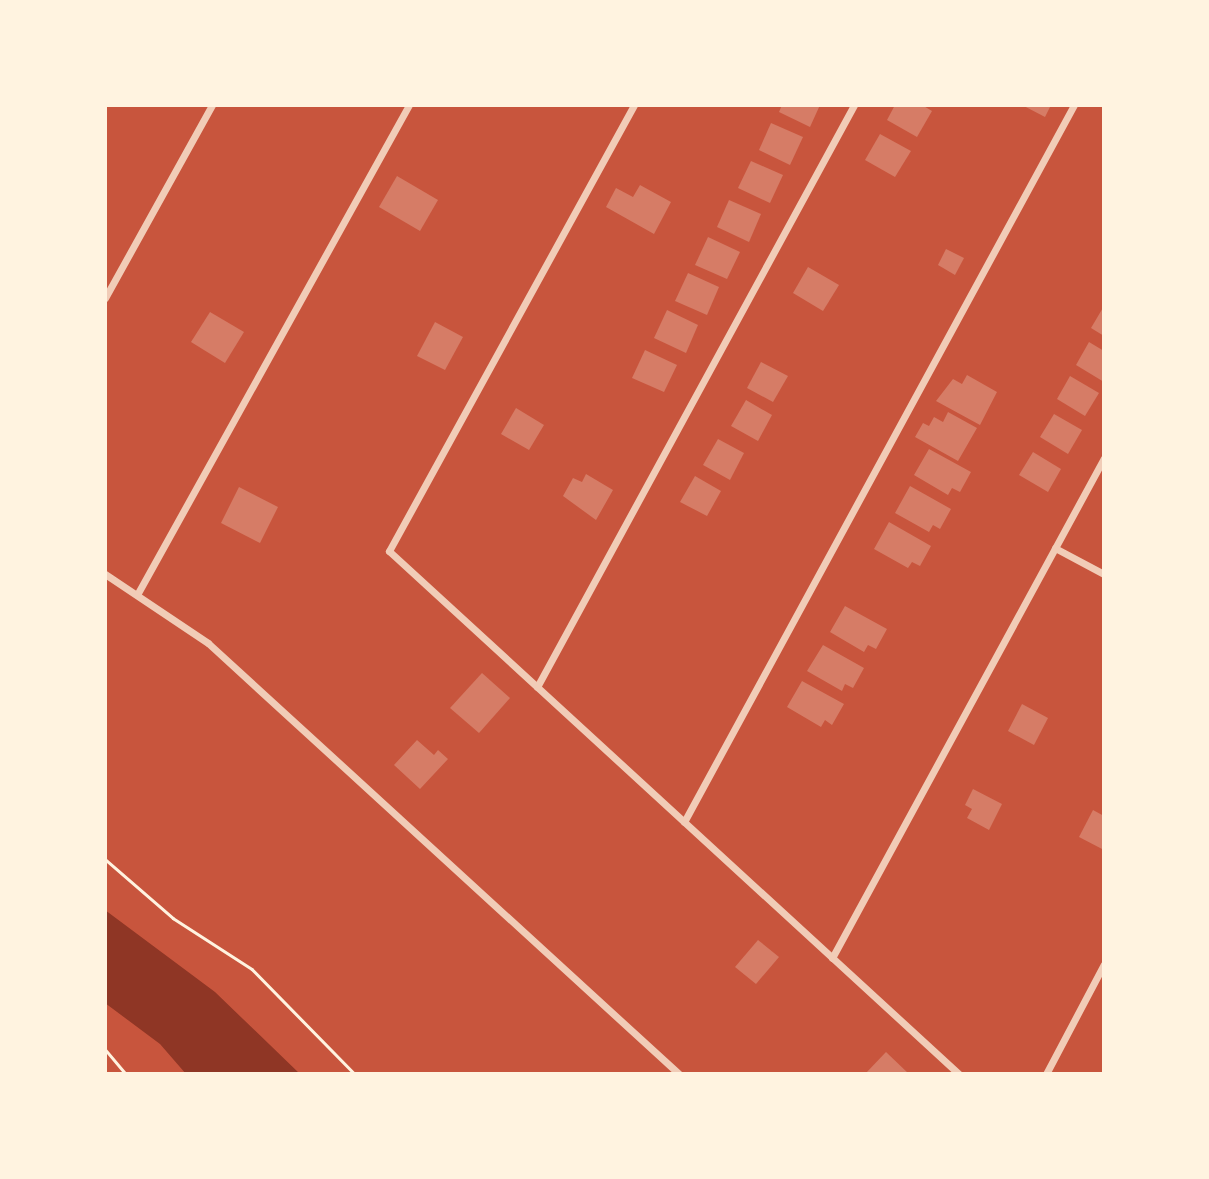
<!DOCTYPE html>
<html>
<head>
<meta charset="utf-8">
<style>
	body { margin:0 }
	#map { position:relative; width:1209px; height:1179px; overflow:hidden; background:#c8553d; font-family:"Golos Text",sans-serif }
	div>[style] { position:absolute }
	.water>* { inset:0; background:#8f3625 }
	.building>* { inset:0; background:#d67c66 }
	.path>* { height:2.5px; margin:-1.25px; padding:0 1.25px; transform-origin:1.25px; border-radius:1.25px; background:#fff3e0 }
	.minor>* { height:7px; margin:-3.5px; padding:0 3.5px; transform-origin:3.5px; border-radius:3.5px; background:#f1ccb7 }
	span { translate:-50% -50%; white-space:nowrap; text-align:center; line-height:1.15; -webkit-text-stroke:7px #fff3e0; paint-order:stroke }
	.frame { position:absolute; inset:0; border:107px solid #fff3e0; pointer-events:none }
</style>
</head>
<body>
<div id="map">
	<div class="water">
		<i style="clip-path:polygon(105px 910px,215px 992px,300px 1074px,186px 1074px,160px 1044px,105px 1003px)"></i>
	</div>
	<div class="building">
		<i style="clip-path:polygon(782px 105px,820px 105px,810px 127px,779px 112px)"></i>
		<i style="clip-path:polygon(895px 105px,922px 105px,932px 111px,917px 137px,887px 120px)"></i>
		<i style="clip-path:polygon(1022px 105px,1051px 105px,1045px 117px)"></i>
		<i style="clip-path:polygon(771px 123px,803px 137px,790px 165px,759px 150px)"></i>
		<i style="clip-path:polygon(880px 134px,911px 151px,895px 177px,865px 160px)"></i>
		<i style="clip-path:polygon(751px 161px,783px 175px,770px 203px,738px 188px)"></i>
		<i style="clip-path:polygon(397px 176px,438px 200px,420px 231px,379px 207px)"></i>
		<i style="clip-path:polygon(640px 185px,671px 202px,654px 234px,606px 207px,616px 188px,633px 197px)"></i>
		<i style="clip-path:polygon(729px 200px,761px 214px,749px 242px,717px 227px)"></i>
		<i style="clip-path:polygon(708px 237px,740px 252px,727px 279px,695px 265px)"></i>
		<i style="clip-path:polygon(946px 249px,964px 258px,955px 275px,938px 265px)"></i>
		<i style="clip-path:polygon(808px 267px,839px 285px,823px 311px,793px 293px)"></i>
		<i style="clip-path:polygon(688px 273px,719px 287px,707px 315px,675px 301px)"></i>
		<i style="clip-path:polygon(1104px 306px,1104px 336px,1091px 328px)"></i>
		<i style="clip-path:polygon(667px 310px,698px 325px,686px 353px,654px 338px)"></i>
		<i style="clip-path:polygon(210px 312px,244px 332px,225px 363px,191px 342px)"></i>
		<i style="clip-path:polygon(435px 322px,463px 337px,445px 370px,417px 356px)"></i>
		<i style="clip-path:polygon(1089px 342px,1104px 351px,1104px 382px,1076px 365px)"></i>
		<i style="clip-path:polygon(645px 350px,677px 365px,664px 392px,632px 378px)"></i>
		<i style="clip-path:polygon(761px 362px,788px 376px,773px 402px,747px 388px)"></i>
		<i style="clip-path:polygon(967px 375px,997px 392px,980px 425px,936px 401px,953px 379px,962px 384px)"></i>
		<i style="clip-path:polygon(1070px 376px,1099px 393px,1085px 416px,1057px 399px)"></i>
		<i style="clip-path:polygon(746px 400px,772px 415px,758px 441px,731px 426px)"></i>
		<i style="clip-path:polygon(516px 408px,544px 425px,529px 450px,501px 434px)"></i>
		<i style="clip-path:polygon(948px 412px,977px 428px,958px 461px,915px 437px,923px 423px,929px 426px,934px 417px,943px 422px)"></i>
		<i style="clip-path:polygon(1054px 414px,1082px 430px,1068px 454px,1040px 437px)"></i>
		<i style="clip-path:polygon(718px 439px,744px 453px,730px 480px,703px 465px)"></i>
		<i style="clip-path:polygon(929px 449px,971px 472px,960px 492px,952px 488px,948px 495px,914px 475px)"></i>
		<i style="clip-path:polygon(1033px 452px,1061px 469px,1048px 492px,1019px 475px)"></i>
		<i style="clip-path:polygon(586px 474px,613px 490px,596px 520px,563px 496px,573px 478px,582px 482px)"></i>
		<i style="clip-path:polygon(695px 476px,721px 491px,707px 516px,680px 502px)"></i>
		<i style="clip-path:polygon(910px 486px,951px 509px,940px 529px,933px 525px,929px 532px,895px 513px)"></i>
		<i style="clip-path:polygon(239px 487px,278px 507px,260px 543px,221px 523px)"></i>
		<i style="clip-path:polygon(889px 522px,931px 546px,920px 566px,912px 562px,908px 568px,874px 549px)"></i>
		<i style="clip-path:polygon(845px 606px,887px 629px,876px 649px,868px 645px,864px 652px,830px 632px)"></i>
		<i style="clip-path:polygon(823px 645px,864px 668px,853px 688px,845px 684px,842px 691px,807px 671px)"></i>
		<i style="clip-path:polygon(482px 673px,510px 698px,479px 733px,450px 708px)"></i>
		<i style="clip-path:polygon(802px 681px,844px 704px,832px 725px,825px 720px,821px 727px,787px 707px)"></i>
		<i style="clip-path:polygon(1022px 704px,1048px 718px,1034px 745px,1008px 731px)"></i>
		<i style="clip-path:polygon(417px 740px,434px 755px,438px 750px,448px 759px,420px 789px,394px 765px)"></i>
		<i style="clip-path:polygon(973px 789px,1002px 804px,989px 830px,967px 818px,972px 809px,965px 805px)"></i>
		<i style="clip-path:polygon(1093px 810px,1104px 816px,1104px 850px,1079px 837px)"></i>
		<i style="clip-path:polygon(758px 940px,779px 957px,756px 984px,735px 967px)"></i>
		<i style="clip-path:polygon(886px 1052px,909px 1074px,865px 1074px)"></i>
	</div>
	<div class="path">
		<i style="left:105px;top:859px;width:90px;rotate:40.9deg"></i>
		<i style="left:173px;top:918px;width:94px;rotate:32.8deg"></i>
		<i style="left:252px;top:969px;width:147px;rotate:45.6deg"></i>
		<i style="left:105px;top:1049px;width:33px;rotate:50deg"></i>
	</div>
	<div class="minor">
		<i style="left:634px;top:105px;width:509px;rotate:118.78deg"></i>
		<i style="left:389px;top:551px;width:774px;rotate:42.54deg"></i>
		<i style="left:105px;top:298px;width:221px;rotate:-61deg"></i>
		<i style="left:1055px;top:548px;width:55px;rotate:28deg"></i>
		<i style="left:105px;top:574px;width:124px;rotate:33.8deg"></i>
		<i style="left:208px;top:643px;width:638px;rotate:42.46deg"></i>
		<i style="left:138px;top:593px;width:558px;rotate:-60.96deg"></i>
		<i style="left:537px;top:687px;width:663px;rotate:-61.42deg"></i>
		<i style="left:684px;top:822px;width:816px;rotate:-61.46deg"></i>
		<i style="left:832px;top:958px;width:569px;rotate:-61.45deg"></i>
		<i style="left:1046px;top:1074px;width:124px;rotate:-62.2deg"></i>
	</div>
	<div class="frame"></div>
</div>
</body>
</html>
